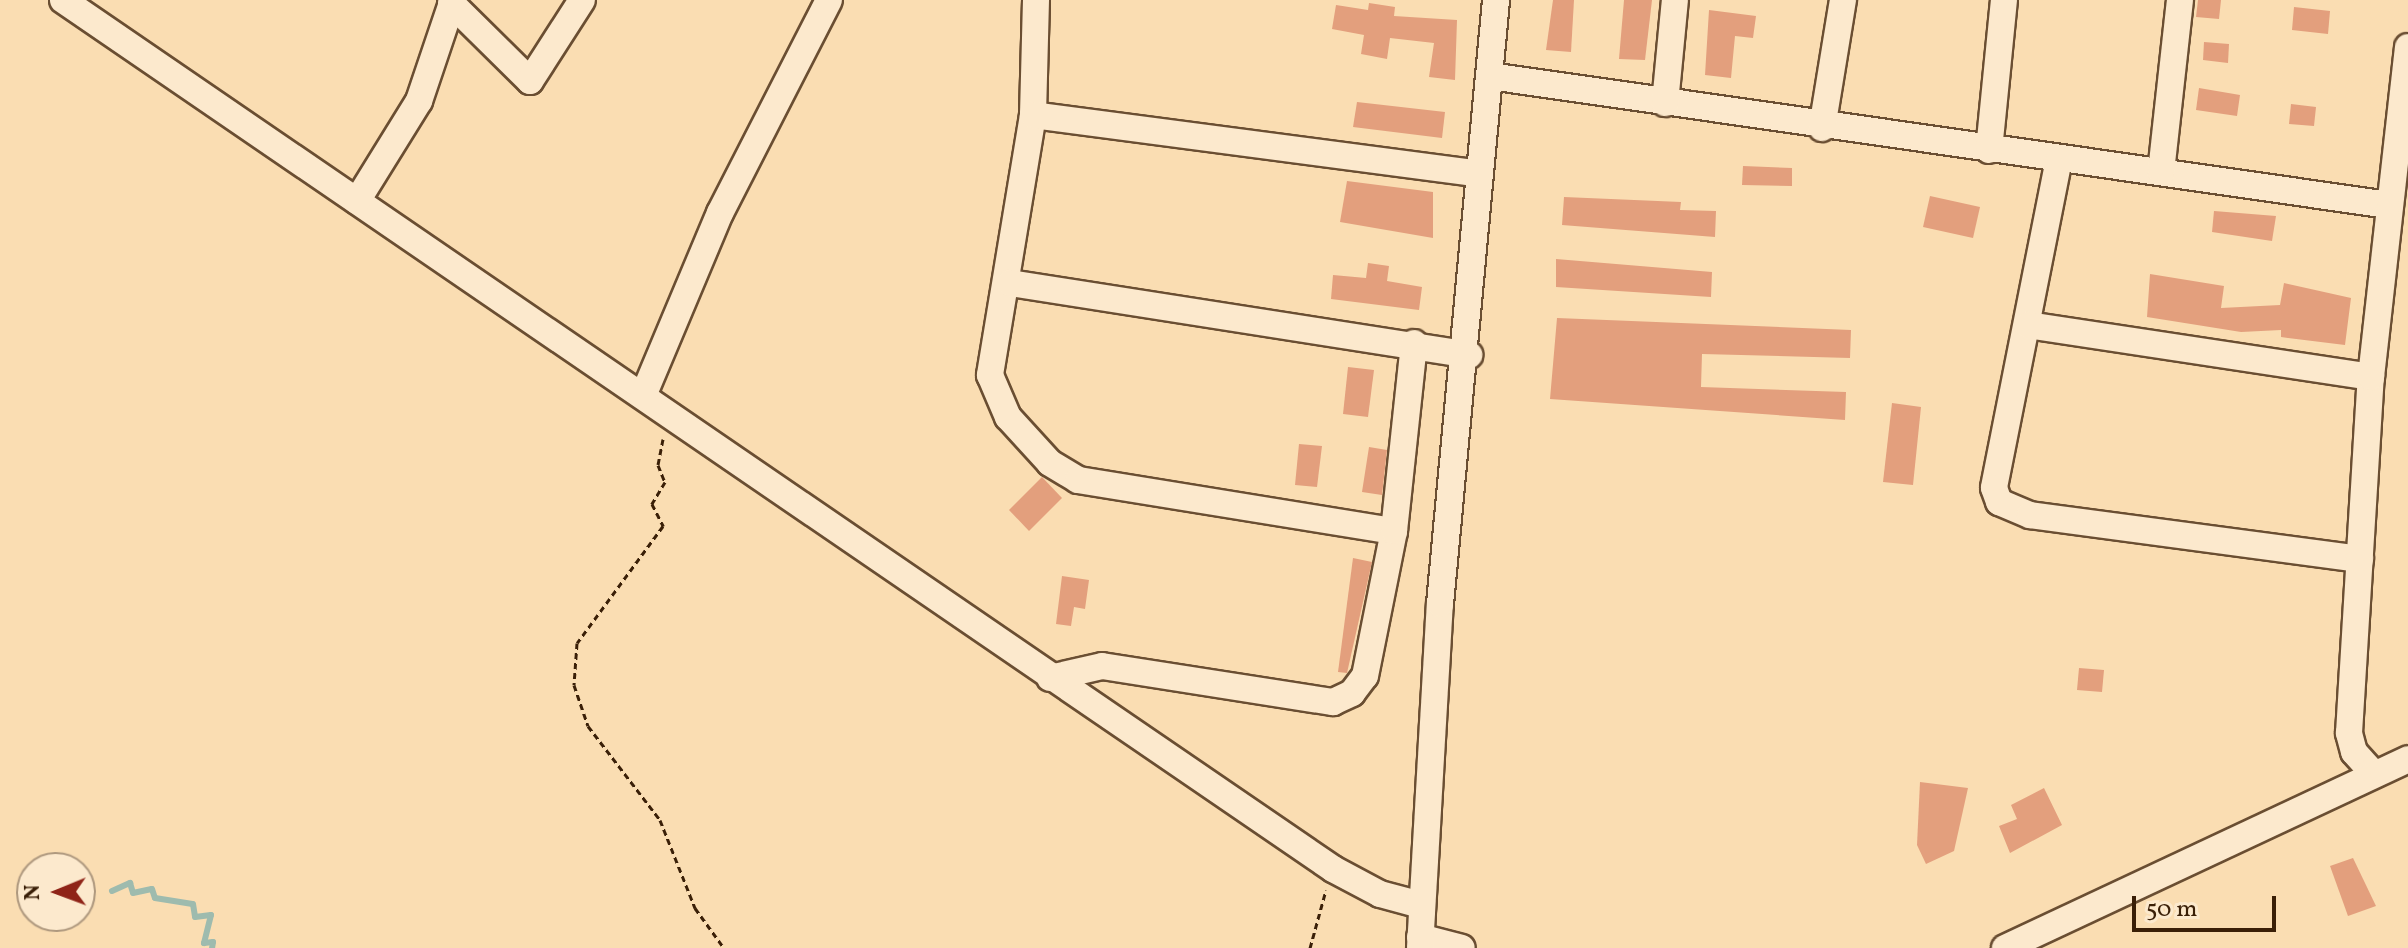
<!DOCTYPE html>
<html>
<head>
<meta charset="utf-8">
<style>
	body { margin:0 }
	#map { position:relative; width:2408px; height:948px; overflow:hidden; background:#faddb2; font-family:Vollkorn,serif }
	div>[style] { position:absolute }
	.stream>* { height:6px; margin:-3px; padding:0 3px; transform-origin:3px; border-radius:3px; background:#9ebbae }
	.building>* { inset:0; background:#e39f7d }
	.path>* { height:3px; margin-top:-1.5px; transform-origin:0; background:repeating-linear-gradient(90deg,#3a1f07 0 6px,transparent 0 10px) }
	.roads { filter:drop-shadow(2px 0 #6a4e32) drop-shadow(-2px 0 #6a4e32) drop-shadow(0 2px #6a4e32) drop-shadow(0 -2px #6a4e32) }
	.minor>* { height:26px; margin:-13px; padding:0 13px; transform-origin:13px; border-radius:13px; background:#fce9cd }
	span { translate:-50% -50%; white-space:nowrap; text-align:center; line-height:1.15; -webkit-text-stroke:8px #fce9cd; paint-order:stroke }
	.north { position:absolute; left:16px; top:852px; width:80px; height:80px; box-sizing:border-box; background:#fce9cd; border:2px solid #ae987e; border-radius:50%; rotate:269deg; font-size:22px; font-weight:700; line-height:32px; text-align:center; color:#3a1f07 }
	.north::after { content:''; display:block; margin:auto; width:28px; height:36px; background:#8f2418; clip-path:polygon(50% 0,100% 100%,50% 72%,0 100%) }
	.scale { position:absolute; left:2132px; top:896px; width:144px; height:36px; box-sizing:border-box; border:4px solid #3a1f07; border-top:0; padding-left:10px; font-size:24px; line-height:28px; white-space:nowrap; color:#3a1f07; -webkit-text-stroke:6px #fce9cd; paint-order:stroke }
</style>
</head>
<body>
<div id="map">
	<div class="stream">
		<i style="left:112px;top:891px;width:20px;rotate:-24deg"></i>
		<i style="left:130px;top:883px;width:10px;rotate:73deg"></i>
		<i style="left:133px;top:893px;width:19px;rotate:-12deg"></i>
		<i style="left:152px;top:889px;width:9px;rotate:72deg"></i>
		<i style="left:155px;top:898px;width:38px;rotate:9deg"></i>
		<i style="left:193px;top:904px;width:13px;rotate:81deg"></i>
		<i style="left:195px;top:917px;width:16px;rotate:-7deg"></i>
		<i style="left:211px;top:915px;width:29px;rotate:104deg"></i>
		<i style="left:204px;top:943px;width:9px;rotate:-6deg"></i>
		<i style="left:213px;top:942px;width:6px;rotate:99deg"></i>
	</div>
	<div class="building">
		<i style="clip-path:polygon(1553px 0,1574px 0,1571px 52px,1546px 50px)"></i>
		<i style="clip-path:polygon(1624px 0,1652px 0,1645px 60px,1619px 59px)"></i>
		<i style="clip-path:polygon(2198px 0,2221px 0,2219px 19px,2196px 17px)"></i>
		<i style="clip-path:polygon(1369px 3px,1395px 7px,1394px 16px,1457px 20px,1455px 80px,1429px 77px,1434px 43px,1390px 38px,1387px 59px,1361px 54px,1364px 35px,1332px 29px,1336px 5px,1368px 10px)"></i>
		<i style="clip-path:polygon(2294px 7px,2330px 11px,2328px 34px,2292px 30px)"></i>
		<i style="clip-path:polygon(1709px 10px,1756px 16px,1753px 38px,1735px 36px,1731px 78px,1705px 75px)"></i>
		<i style="clip-path:polygon(2204px 42px,2229px 44px,2228px 63px,2203px 60px)"></i>
		<i style="clip-path:polygon(2199px 88px,2240px 95px,2237px 116px,2196px 110px)"></i>
		<i style="clip-path:polygon(1357px 102px,1445px 112px,1442px 138px,1353px 127px)"></i>
		<i style="clip-path:polygon(2291px 104px,2316px 107px,2314px 126px,2289px 124px)"></i>
		<i style="clip-path:polygon(1743px 166px,1792px 168px,1792px 186px,1742px 185px)"></i>
		<i style="clip-path:polygon(1347px 181px,1433px 192px,1433px 238px,1340px 222px)"></i>
		<i style="clip-path:polygon(1930px 196px,1980px 207px,1973px 238px,1923px 227px)"></i>
		<i style="clip-path:polygon(1564px 197px,1681px 202px,1680px 210px,1716px 211px,1715px 237px,1562px 225px)"></i>
		<i style="clip-path:polygon(2214px 211px,2276px 216px,2272px 241px,2212px 232px)"></i>
		<i style="clip-path:polygon(1556px 259px,1712px 272px,1711px 297px,1556px 287px)"></i>
		<i style="clip-path:polygon(1368px 263px,1389px 266px,1387px 281px,1422px 287px,1419px 310px,1331px 299px,1333px 275px,1366px 278px)"></i>
		<i style="clip-path:polygon(2150px 274px,2224px 286px,2221px 308px,2280px 305px,2284px 283px,2351px 298px,2345px 345px,2281px 337px,2281px 330px,2241px 332px,2147px 317px)"></i>
		<i style="clip-path:polygon(1557px 318px,1851px 330px,1850px 358px,1702px 354px,1701px 387px,1846px 392px,1845px 420px,1550px 399px)"></i>
		<i style="clip-path:polygon(1348px 367px,1374px 370px,1368px 417px,1343px 414px)"></i>
		<i style="clip-path:polygon(1892px 403px,1921px 407px,1913px 485px,1883px 482px)"></i>
		<i style="clip-path:polygon(1299px 444px,1322px 446px,1317px 487px,1295px 485px)"></i>
		<i style="clip-path:polygon(1369px 447px,1387px 450px,1382px 495px,1362px 492px)"></i>
		<i style="clip-path:polygon(1042px 477px,1062px 498px,1029px 531px,1009px 510px)"></i>
		<i style="clip-path:polygon(1353px 558px,1372px 562px,1347px 673px,1338px 672px)"></i>
		<i style="clip-path:polygon(1062px 576px,1089px 580px,1085px 609px,1074px 607px,1071px 626px,1056px 624px)"></i>
		<i style="clip-path:polygon(2079px 668px,2104px 670px,2102px 692px,2077px 690px)"></i>
		<i style="clip-path:polygon(1920px 782px,1968px 788px,1954px 851px,1926px 864px,1917px 845px)"></i>
		<i style="clip-path:polygon(2044px 788px,2062px 825px,2010px 853px,1999px 826px,2017px 819px,2011px 805px)"></i>
		<i style="clip-path:polygon(2353px 858px,2376px 906px,2348px 916px,2330px 866px)"></i>
	</div>
	<div class="path">
		<i style="left:663px;top:439px;width:26px;rotate:101deg"></i>
		<i style="left:658px;top:465px;width:18px;rotate:68deg"></i>
		<i style="left:665px;top:482px;width:26px;rotate:121deg"></i>
		<i style="left:652px;top:504px;width:25px;rotate:63deg"></i>
		<i style="left:663px;top:526px;width:145px;rotate:126.3deg"></i>
		<i style="left:577px;top:643px;width:42px;rotate:94.1deg"></i>
		<i style="left:574px;top:685px;width:43px;rotate:71.1deg"></i>
		<i style="left:588px;top:726px;width:118px;rotate:52.5deg"></i>
		<i style="left:660px;top:820px;width:95px;rotate:68.3deg"></i>
		<i style="left:695px;top:908px;width:49px;rotate:54.1deg"></i>
		<i style="left:1310px;top:948px;width:60px;rotate:-74.6deg"></i>
	</div>
	<div class="roads">
		<div class="minor">
			<i style="left:63px;top:0;width:1539px;rotate:34.38deg"></i>
			<i style="left:1333px;top:869px;width:53px;rotate:28deg"></i>
			<i style="left:1380px;top:894px;width:39px;rotate:15deg"></i>
			<i style="left:1036px;top:0;width:115px;rotate:91.5deg"></i>
			<i style="left:1033px;top:115px;width:264px;rotate:99.4deg"></i>
			<i style="left:990px;top:375px;width:46px;rotate:66.8deg"></i>
			<i style="left:1008px;top:417px;width:62px;rotate:47.6deg"></i>
			<i style="left:1050px;top:463px;width:33px;rotate:31deg"></i>
			<i style="left:1078px;top:480px;width:320px;rotate:9.2deg"></i>
			<i style="left:451px;top:3px;width:111px;rotate:44.6deg"></i>
			<i style="left:530px;top:81px;width:96px;rotate:-57.3deg"></i>
			<i style="left:1490px;top:76px;width:907px;rotate:8.17deg"></i>
			<i style="left:1665px;top:103px;width:103px;rotate:-84.5deg"></i>
			<i style="left:1033px;top:115px;width:450px;rotate:7.5deg"></i>
			<i style="left:1822px;top:128px;width:130px;rotate:-80.7deg"></i>
			<i style="left:1989px;top:150px;width:151px;rotate:-84.3deg"></i>
			<i style="left:2059px;top:159px;width:335px;rotate:101.2deg"></i>
			<i style="left:1994px;top:488px;width:15px;rotate:70deg"></i>
			<i style="left:1999px;top:502px;width:34px;rotate:23deg"></i>
			<i style="left:2030px;top:515px;width:333px;rotate:7.6deg"></i>
			<i style="left:2161px;top:172px;width:173px;rotate:-83.7deg"></i>
			<i style="left:357px;top:201px;width:118px;rotate:-58.2deg"></i>
			<i style="left:419px;top:101px;width:107px;rotate:-71.4deg"></i>
			<i style="left:1010px;top:283px;width:465px;rotate:8.9deg"></i>
			<i style="left:2028px;top:325px;width:347px;rotate:8.6deg"></i>
			<i style="left:643px;top:396px;width:199px;rotate:-67.2deg"></i>
			<i style="left:720px;top:213px;width:239px;rotate:-62.9deg"></i>
			<i style="left:1050px;top:678px;width:53px;rotate:-13deg"></i>
			<i style="left:1102px;top:666px;width:234px;rotate:8.9deg"></i>
			<i style="left:1333px;top:702px;width:21px;rotate:-25deg"></i>
			<i style="left:1352px;top:693px;width:21px;rotate:-53deg"></i>
			<i style="left:1365px;top:676px;width:148px;rotate:-78.7deg"></i>
			<i style="left:1394px;top:531px;width:189px;rotate:-83.9deg"></i>
			<i style="left:2373px;top:773px;width:28px;rotate:-132deg"></i>
			<i style="left:2354px;top:752px;width:20px;rotate:-105deg"></i>
			<i style="left:2349px;top:733px;width:357px;rotate:-86.5deg"></i>
			<i style="left:2371px;top:377px;width:332px;rotate:-83.6deg"></i>
			<i style="left:1420px;top:937px;width:43px;rotate:14.7deg"></i>
			<i style="left:1420px;top:948px;width:345px;rotate:-86.7deg"></i>
			<i style="left:1440px;top:604px;width:607px;rotate:-84.7deg"></i>
			<i style="left:2005px;top:948px;width:445px;rotate:-25.1deg"></i>
		</div>
	</div>
	<div class="north">N</div>
	<div class="scale">50 m</div>
</div>
</body>
</html>
